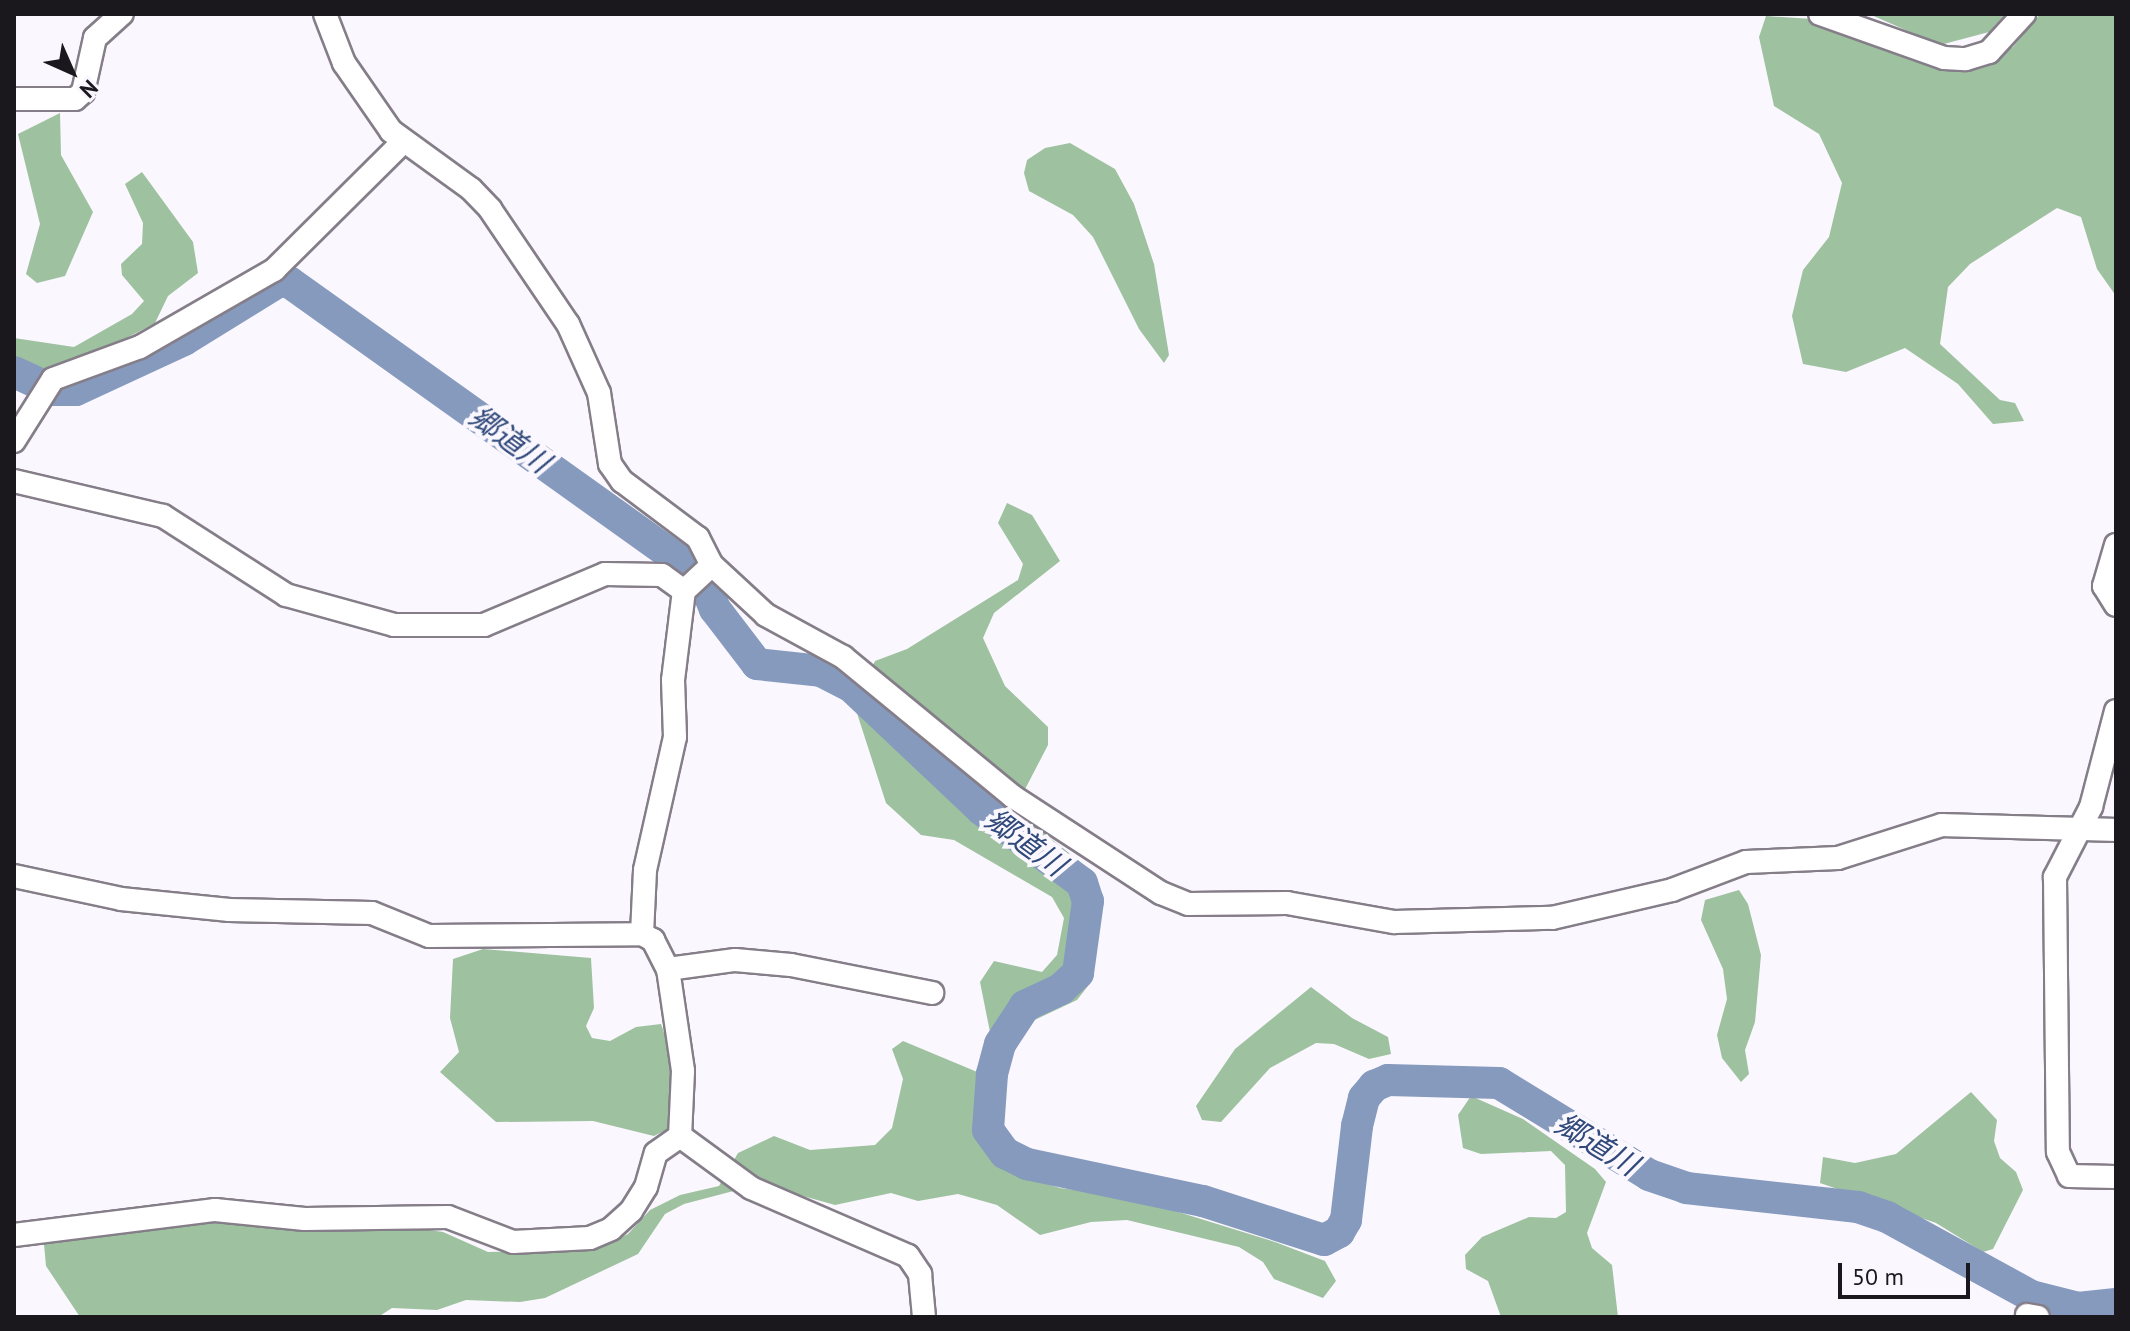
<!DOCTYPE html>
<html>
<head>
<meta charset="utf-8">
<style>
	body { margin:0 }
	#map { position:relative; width:2130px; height:1331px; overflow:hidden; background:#fbf7fe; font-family:"PT Sans","Noto Sans JP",sans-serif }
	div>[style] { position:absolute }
	.forest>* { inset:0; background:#9ec1a0 }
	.river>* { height:32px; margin:-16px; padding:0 16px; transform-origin:16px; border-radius:16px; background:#869abe }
	.roads { filter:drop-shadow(2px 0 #857e89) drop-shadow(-2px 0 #857e89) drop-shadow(0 2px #857e89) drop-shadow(0 -2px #857e89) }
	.minor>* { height:22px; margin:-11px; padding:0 11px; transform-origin:11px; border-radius:11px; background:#fff }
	span { translate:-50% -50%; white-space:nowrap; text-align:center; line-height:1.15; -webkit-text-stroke:8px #fbf7fe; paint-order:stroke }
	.water-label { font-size:30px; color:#30497b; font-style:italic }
	.frame { position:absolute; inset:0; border:16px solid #1a181c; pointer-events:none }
	.north { position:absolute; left:32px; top:32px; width:80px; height:80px; -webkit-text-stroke:6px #fbf7fe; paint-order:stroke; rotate:135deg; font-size:22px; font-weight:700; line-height:32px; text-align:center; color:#1a181c }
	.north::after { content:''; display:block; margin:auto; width:28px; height:36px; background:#1a181c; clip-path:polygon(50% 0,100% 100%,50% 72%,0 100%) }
	.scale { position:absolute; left:1838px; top:1263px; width:132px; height:36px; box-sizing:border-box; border:4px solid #1a181c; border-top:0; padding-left:10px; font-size:24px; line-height:28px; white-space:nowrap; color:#1a181c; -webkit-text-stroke:6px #fbf7fe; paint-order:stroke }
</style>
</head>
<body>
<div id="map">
	<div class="forest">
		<i style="clip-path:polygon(1869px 14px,2005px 14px,1989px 32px,1940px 45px)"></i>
		<i style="clip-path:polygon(2040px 14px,2116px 14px,2116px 296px,2097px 269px,2081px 217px,2057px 208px,1970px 264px,1948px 287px,1940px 344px,2000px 400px,2015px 403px,2024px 421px,1993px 424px,1958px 384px,1905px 348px,1846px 372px,1803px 364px,1792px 316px,1803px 270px,1829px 237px,1842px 183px,1819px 134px,1774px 106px,1759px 37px,1766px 16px,1813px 19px,1919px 62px,1967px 68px,2013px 47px)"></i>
		<i style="clip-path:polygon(60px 113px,61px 155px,93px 212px,65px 276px,37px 283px,26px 274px,40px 224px,18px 134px)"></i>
		<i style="clip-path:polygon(1070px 143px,1115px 169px,1134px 204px,1154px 264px,1169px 355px,1164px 363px,1139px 329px,1093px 237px,1073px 215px,1029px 191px,1024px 173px,1027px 160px,1045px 148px)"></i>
		<i style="clip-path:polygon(142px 172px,193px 242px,198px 273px,168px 296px,155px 323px,119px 342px,70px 365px,34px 370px,14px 363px,14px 338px,74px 347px,132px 314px,144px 301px,122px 275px,121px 264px,142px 244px,143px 223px,125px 184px)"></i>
		<i style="clip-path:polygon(1007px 503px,1032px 515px,1060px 561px,994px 613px,983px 638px,1005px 686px,1048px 727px,1048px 745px,1022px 795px,1020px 814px,1079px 861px,1097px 907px,1088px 986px,1077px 1000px,1024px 1025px,1015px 1041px,992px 1042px,980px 982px,994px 961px,1042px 972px,1057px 955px,1064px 918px,1052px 897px,954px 840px,921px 835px,886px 803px,854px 704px,875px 661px,907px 649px,1018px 580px,1023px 564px,998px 523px)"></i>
		<i style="clip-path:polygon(1739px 890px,1748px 904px,1761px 955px,1755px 1022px,1745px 1050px,1749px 1074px,1741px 1082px,1722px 1058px,1717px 1035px,1727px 999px,1723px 969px,1701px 920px,1705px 900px)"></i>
		<i style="clip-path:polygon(483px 949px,591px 958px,594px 1008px,586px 1026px,592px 1038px,610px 1041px,636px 1027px,661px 1024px,681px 1081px,678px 1124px,654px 1136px,593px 1121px,496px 1122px,440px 1072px,459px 1052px,450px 1018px,453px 959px)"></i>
		<i style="clip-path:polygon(1311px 987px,1352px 1018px,1388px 1037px,1391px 1054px,1369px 1059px,1334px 1044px,1316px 1043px,1270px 1068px,1221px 1122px,1202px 1120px,1196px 1106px,1235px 1049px)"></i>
		<i style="clip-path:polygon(903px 1041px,982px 1074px,973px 1124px,989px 1154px,1018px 1175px,1060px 1188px,1130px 1197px,1275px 1242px,1325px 1261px,1336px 1281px,1323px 1298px,1274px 1279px,1263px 1262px,1239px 1247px,1127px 1220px,1091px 1222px,1040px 1235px,997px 1205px,958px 1194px,918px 1201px,891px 1193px,835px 1205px,760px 1184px,684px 1204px,665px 1214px,638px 1254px,545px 1298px,520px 1302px,466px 1300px,437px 1310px,392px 1308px,378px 1317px,80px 1317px,46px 1266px,44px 1244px,213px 1221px,320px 1229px,402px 1226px,443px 1232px,488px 1252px,594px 1250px,628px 1234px,650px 1210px,680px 1195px,719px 1186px,738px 1153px,774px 1136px,810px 1150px,875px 1145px,892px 1128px,903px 1079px,892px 1049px)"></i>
		<i style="clip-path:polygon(1971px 1092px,1997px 1120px,1994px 1141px,2000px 1158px,2016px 1172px,2023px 1190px,1993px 1249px,1983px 1252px,1936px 1223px,1820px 1183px,1823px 1157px,1855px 1163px,1896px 1154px)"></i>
		<i style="clip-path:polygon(1471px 1096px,1523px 1119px,1595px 1169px,1606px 1182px,1587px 1233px,1592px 1248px,1612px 1265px,1618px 1317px,1501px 1317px,1488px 1281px,1466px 1269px,1465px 1255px,1482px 1237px,1529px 1217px,1556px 1218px,1566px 1212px,1565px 1165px,1551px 1151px,1481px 1154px,1463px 1148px,1458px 1115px)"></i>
	</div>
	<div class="river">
		<i style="left:14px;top:372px;width:43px;rotate:24.8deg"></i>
		<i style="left:53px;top:390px;width:23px"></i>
		<i style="left:76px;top:390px;width:119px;rotate:-24.8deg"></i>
		<i style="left:184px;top:340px;width:110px;rotate:-31.7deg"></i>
		<i style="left:278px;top:282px;width:11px"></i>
		<i style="left:289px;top:282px;width:488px;rotate:35.5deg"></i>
		<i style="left:686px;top:565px;width:25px;rotate:43deg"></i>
		<i style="left:704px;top:582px;width:29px;rotate:68deg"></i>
		<i style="left:715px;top:609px;width:69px;rotate:52.6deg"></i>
		<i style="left:757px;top:664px;width:64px;rotate:6.2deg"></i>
		<i style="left:821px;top:671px;width:34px;rotate:27deg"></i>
		<i style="left:851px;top:686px;width:179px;rotate:43.4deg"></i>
		<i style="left:981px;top:809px;width:125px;rotate:36.2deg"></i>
		<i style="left:1082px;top:883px;width:19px;rotate:72deg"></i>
		<i style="left:1088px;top:901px;width:73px;rotate:97.9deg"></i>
		<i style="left:1078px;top:973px;width:23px;rotate:137deg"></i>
		<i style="left:1061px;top:989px;width:40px;rotate:155deg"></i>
		<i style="left:1025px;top:1006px;width:45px;rotate:123.3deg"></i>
		<i style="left:1000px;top:1044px;width:31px;rotate:105deg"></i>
		<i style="left:992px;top:1074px;width:56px;rotate:94.1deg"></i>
		<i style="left:988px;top:1130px;width:29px;rotate:54deg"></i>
		<i style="left:1005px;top:1153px;width:25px;rotate:27deg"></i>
		<i style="left:1027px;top:1164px;width:180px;rotate:11.9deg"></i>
		<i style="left:1203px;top:1201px;width:127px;rotate:17.9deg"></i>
		<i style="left:1324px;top:1240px;width:17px;rotate:-28deg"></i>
		<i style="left:1339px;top:1232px;width:14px;rotate:-60deg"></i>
		<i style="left:1346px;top:1220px;width:95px;rotate:-83.3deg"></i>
		<i style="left:1357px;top:1126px;width:29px;rotate:-76deg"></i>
		<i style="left:1364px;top:1098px;width:16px;rotate:-50deg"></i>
		<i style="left:1374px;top:1086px;width:15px;rotate:-23deg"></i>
		<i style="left:1388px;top:1080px;width:111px;rotate:1.5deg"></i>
		<i style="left:1499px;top:1083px;width:176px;rotate:31.5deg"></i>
		<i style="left:1649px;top:1175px;width:39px;rotate:19deg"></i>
		<i style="left:1686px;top:1188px;width:173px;rotate:6.3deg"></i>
		<i style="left:1858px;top:1207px;width:31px;rotate:19deg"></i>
		<i style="left:1887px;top:1217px;width:164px;rotate:28.7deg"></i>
		<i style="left:2031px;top:1296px;width:49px;rotate:14.3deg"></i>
		<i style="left:2078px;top:1308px;width:38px;rotate:-6deg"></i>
	</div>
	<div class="roads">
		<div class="minor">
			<i style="left:325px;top:14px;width:53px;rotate:68.8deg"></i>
			<i style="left:344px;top:63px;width:83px;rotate:55.3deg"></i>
			<i style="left:391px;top:131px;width:99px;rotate:35.9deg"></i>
			<i style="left:471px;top:189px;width:28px;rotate:46deg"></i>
			<i style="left:490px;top:209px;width:139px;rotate:55.9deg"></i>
			<i style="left:568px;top:324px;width:76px;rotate:65.8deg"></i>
			<i style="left:599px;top:393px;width:72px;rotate:81.2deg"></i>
			<i style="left:610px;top:464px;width:21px;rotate:55deg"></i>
			<i style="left:622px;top:481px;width:95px;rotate:36.9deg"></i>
			<i style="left:698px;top:538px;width:30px;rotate:63deg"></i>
			<i style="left:712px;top:565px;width:74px;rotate:42.8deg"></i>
			<i style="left:766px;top:615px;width:88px;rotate:28.6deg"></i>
			<i style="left:843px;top:657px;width:219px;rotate:39.4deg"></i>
			<i style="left:1012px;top:796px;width:178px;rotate:33.1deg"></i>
			<i style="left:1161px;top:893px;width:29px;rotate:22deg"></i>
			<i style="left:1188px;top:904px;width:99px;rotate:-0.6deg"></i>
			<i style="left:1287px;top:903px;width:109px;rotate:10.1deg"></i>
			<i style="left:1394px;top:922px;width:158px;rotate:-1.5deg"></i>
			<i style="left:1552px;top:918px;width:123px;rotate:-13.1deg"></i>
			<i style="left:1672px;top:890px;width:79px;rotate:-20.7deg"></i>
			<i style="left:1746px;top:862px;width:92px;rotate:-2.5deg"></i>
			<i style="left:1838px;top:858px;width:109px;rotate:-17.6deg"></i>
			<i style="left:1942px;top:825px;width:174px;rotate:1.6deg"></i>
			<i style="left:1820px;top:14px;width:132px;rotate:19.5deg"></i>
			<i style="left:1944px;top:58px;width:22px;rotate:3deg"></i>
			<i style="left:1966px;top:59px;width:24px;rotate:-17deg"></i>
			<i style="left:1989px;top:52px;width:52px;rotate:-47.4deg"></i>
			<i style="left:14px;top:99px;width:61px"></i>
			<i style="left:75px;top:99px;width:11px;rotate:-41deg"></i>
			<i style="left:83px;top:92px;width:55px;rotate:-77.5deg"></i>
			<i style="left:95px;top:38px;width:36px;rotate:-42deg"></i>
			<i style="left:14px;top:441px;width:73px;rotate:-57.8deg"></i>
			<i style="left:53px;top:379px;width:93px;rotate:-20.2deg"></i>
			<i style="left:140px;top:347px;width:155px;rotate:-29.9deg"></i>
			<i style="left:274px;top:270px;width:180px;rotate:-44.8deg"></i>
			<i style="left:14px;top:481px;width:153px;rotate:13.2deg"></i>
			<i style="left:163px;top:516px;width:146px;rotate:32.7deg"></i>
			<i style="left:286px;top:595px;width:112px;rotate:15.5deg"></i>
			<i style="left:394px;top:625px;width:90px"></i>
			<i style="left:484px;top:625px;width:131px;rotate:-22.9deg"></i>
			<i style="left:605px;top:574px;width:57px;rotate:1deg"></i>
			<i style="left:662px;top:575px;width:27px;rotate:36deg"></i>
			<i style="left:2116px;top:545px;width:43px;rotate:106.3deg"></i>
			<i style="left:2104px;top:586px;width:22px;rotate:58deg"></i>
			<i style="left:2116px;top:711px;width:99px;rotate:104.6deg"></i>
			<i style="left:2091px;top:807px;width:79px;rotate:117.2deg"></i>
			<i style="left:2055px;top:877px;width:275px;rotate:89.4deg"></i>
			<i style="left:2058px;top:1152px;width:26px;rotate:65deg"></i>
			<i style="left:2069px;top:1176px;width:47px;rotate:1.2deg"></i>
			<i style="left:14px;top:876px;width:109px;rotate:12.1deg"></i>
			<i style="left:121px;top:899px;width:109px;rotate:5.8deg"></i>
			<i style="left:229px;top:910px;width:143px;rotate:1.2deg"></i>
			<i style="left:372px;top:913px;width:61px;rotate:22deg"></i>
			<i style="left:429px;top:936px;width:213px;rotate:-0.5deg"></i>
			<i style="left:642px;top:934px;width:13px;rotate:29deg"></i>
			<i style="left:653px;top:940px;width:33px;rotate:63deg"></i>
			<i style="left:668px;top:969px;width:103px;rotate:81.6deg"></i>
			<i style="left:683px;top:1071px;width:65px;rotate:92.6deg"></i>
			<i style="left:642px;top:934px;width:64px;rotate:-87.3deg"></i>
			<i style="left:645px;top:870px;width:136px;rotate:-77.3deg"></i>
			<i style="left:675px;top:737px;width:57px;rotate:-92deg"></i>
			<i style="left:673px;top:680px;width:90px;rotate:-83deg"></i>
			<i style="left:684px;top:591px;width:38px;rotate:-43deg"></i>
			<i style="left:668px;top:969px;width:68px;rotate:-7.7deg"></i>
			<i style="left:735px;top:960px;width:56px;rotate:5.1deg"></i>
			<i style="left:791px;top:965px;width:144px;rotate:11.2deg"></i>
			<i style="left:14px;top:1235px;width:203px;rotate:-7.1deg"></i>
			<i style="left:215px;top:1210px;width:90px;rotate:5.7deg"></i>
			<i style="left:305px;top:1219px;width:143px;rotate:-0.8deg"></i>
			<i style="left:448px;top:1217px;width:70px;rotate:21deg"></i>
			<i style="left:513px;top:1242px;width:77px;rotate:-3deg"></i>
			<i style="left:590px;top:1238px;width:23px;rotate:-23deg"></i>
			<i style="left:611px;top:1229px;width:27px;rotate:-42deg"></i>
			<i style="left:631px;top:1211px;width:28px;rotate:-58deg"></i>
			<i style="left:646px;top:1187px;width:35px;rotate:-74deg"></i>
			<i style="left:656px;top:1153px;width:29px;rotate:-35deg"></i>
			<i style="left:680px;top:1136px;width:88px;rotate:36.2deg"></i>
			<i style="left:751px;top:1188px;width:171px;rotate:23.4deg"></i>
			<i style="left:908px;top:1256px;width:22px;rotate:56deg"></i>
			<i style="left:920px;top:1274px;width:43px;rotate:84.7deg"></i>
			<i style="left:2027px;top:1315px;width:11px;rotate:10deg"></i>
		</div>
	</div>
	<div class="water-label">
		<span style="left:510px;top:439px;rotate:36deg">郷道川</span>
		<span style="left:1026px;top:842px;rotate:36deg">郷道川</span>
		<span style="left:1597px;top:1144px;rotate:31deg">郷道川</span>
	</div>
	<div class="frame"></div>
	<div class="north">N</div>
	<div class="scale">50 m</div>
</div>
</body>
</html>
